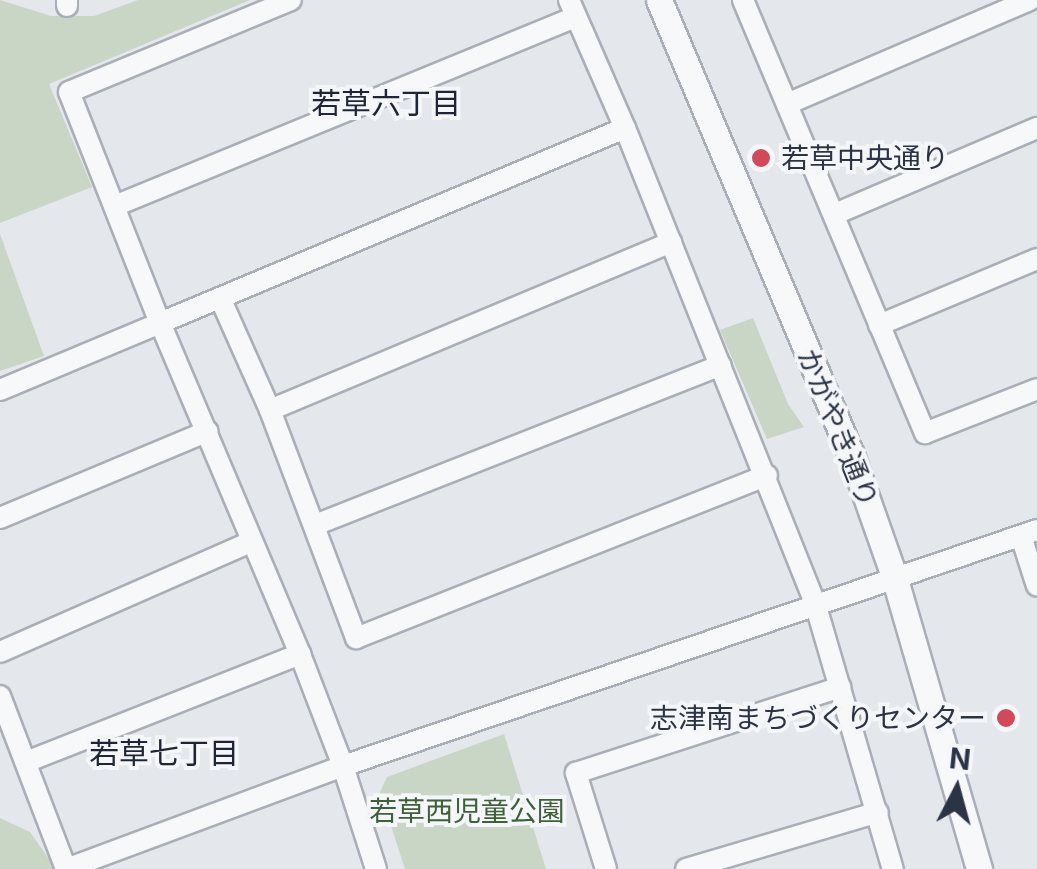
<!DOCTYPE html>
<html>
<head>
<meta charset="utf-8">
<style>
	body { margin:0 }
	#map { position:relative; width:1037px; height:869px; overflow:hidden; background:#e4e7ec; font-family:Inter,"Noto Sans JP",sans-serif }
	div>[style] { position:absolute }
	.green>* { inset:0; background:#c9d6c5 }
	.roads { filter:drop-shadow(2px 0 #a9aeb7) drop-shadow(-2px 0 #a9aeb7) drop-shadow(0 2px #a9aeb7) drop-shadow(0 -2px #a9aeb7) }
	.minor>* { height:20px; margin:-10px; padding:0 10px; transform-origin:10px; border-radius:10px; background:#f7f8fa }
	.tertiary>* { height:25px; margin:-12.5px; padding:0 12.5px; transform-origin:12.5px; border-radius:12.5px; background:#f7f8fa }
	.dots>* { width:28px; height:28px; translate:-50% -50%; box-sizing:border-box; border:5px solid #f4f6f9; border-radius:50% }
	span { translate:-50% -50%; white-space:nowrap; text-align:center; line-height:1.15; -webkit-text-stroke:8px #f4f6f9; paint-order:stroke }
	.poi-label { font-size:28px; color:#2b3445 }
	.left { translate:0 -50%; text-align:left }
	.right { translate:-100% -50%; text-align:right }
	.street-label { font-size:28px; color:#2b3445 }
	.park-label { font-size:28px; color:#3f6138 }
	.neighbourhood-label { font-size:30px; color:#1d2536 }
	.north { position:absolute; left:907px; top:739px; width:100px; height:100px; -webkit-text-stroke:8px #f4f6f9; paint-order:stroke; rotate:6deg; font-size:28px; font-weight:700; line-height:40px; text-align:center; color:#2b3445 }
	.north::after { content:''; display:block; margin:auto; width:35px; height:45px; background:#2b3445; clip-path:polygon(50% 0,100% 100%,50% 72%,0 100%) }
</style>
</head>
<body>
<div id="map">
	<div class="green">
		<i style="clip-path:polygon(0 0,51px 16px,94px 16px,138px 0,250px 0,49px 84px,92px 187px,0 223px)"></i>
		<i style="clip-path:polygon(0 234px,44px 356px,0 371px)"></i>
		<i style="clip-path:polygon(753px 318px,788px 404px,804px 427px,767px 439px,720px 330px)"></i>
		<i style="clip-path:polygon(504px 734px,546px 869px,405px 869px,380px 792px,387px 777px)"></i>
		<i style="clip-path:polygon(0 818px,30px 832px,56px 869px,0 869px)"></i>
	</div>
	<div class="roads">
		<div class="minor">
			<i style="left:67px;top:0;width:6px;rotate:90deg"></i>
			<i style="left:569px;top:0;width:140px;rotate:66.4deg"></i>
			<i style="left:625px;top:128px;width:512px;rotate:68.2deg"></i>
			<i style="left:815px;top:603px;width:277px;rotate:73.7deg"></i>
			<i style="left:743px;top:0;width:470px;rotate:67.2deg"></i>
			<i style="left:925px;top:433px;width:120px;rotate:-21.4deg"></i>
			<i style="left:787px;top:104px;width:264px;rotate:-23.2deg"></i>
			<i style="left:117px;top:205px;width:496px;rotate:-22.3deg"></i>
			<i style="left:835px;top:214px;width:220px;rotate:-23.1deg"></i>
			<i style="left:221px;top:300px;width:120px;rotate:66deg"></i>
			<i style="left:270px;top:410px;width:244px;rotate:69.3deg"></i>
			<i style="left:356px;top:638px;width:442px;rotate:-21.6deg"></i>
			<i style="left:879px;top:325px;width:171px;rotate:-22.7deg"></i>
			<i style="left:0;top:390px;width:173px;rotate:-22.7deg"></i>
			<i style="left:160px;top:323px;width:248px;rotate:-111.5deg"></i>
			<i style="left:69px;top:92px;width:240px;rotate:-22.5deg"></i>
			<i style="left:270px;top:410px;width:435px;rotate:-22.7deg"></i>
			<i style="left:0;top:518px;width:225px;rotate:-22.7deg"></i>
			<i style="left:315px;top:525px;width:436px;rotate:-21.5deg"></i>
			<i style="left:1021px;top:536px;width:52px;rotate:72.3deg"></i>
			<i style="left:0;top:652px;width:274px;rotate:-23.7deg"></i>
			<i style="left:0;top:696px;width:185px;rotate:69.1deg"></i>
			<i style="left:26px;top:762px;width:295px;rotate:-21.5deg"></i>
			<i style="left:66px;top:869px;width:296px;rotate:-20.4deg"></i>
			<i style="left:343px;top:766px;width:733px;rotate:-18.78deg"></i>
			<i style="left:376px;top:869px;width:108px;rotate:-107.8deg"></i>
			<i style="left:343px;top:766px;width:120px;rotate:-111deg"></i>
			<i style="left:300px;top:654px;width:359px;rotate:-112.9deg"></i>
			<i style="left:160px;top:323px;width:504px;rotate:-22.75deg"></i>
			<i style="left:606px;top:869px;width:101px;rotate:-107.4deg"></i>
			<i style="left:576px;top:773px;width:278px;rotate:-18deg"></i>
			<i style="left:686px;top:869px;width:200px;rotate:-16.5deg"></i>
		</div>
		<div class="tertiary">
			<i style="left:659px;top:0;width:493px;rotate:67.1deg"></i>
			<i style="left:851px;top:454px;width:129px;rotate:70.6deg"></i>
			<i style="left:894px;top:576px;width:305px;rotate:73.8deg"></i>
		</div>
	</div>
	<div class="dots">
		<i style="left:761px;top:158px;background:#d1495b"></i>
		<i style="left:1006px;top:718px;background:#d1495b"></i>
	</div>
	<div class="poi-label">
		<span class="left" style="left:781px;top:158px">若草中央通り</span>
		<span class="right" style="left:986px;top:718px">志津南まちづくりセンター</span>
	</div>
	<div class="street-label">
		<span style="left:838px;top:428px;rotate:68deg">かがやき通り</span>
	</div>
	<div class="park-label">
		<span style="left:467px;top:811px">若草西児童公園</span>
	</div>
	<div class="neighbourhood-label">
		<span style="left:386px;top:103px">若草六丁目</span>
		<span style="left:164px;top:753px">若草七丁目</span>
	</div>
	<div class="north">N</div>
</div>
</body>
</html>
